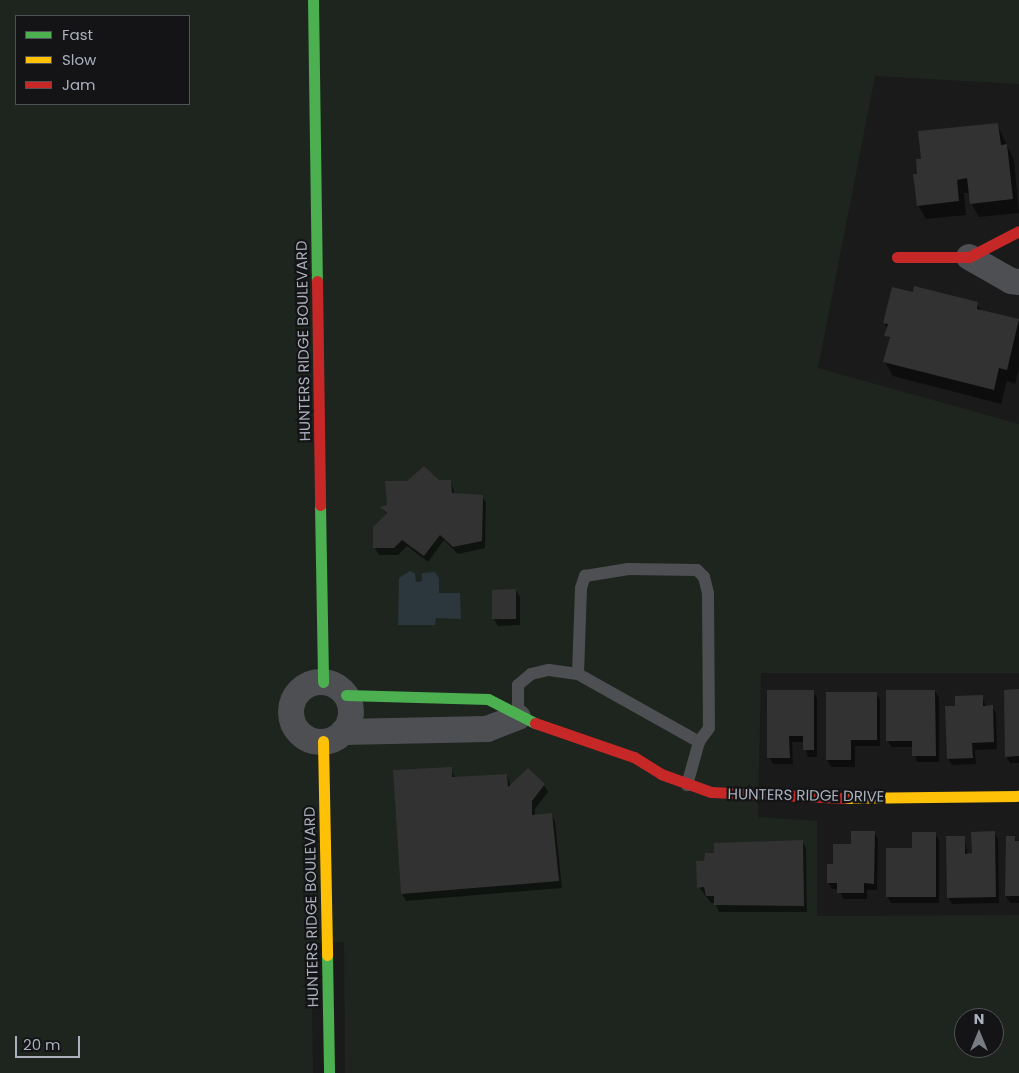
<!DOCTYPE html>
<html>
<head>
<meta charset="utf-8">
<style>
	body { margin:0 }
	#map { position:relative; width:1019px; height:1073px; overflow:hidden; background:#1a1a1a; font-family:Poppins,sans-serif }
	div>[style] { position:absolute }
	.green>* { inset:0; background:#1d251e }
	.water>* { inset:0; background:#2b363d }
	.shadow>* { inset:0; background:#0007 }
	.building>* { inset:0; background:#323233 }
	.lane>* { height:12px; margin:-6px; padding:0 6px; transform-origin:6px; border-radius:6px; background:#4e4f53 }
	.street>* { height:26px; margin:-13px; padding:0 13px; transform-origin:13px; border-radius:13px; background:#4e4f53 }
	.street>.ring { margin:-13px; padding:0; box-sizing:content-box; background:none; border:26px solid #4e4f53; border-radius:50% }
	.fast>* { height:11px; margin:-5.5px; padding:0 5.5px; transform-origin:5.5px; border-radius:5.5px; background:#4caf50 }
	.slow>* { height:11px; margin:-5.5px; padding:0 5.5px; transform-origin:5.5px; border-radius:5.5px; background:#ffc107 }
	.jam>* { height:11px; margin:-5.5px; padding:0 5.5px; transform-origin:5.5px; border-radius:5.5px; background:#c62828 }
	span { translate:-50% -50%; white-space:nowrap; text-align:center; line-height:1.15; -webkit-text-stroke:4.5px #141416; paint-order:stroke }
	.street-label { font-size:15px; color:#aab0bc }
	.legend { position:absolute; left:15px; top:15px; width:175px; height:90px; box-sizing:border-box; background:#141416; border:1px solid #505258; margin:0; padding:6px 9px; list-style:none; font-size:15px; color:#aab0bc }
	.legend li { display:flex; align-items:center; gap:10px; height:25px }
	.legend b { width:25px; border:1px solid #505258 }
	.north { position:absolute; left:954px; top:1008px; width:50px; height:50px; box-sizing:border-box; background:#141416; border:1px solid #505258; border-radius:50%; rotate:0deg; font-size:14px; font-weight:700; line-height:20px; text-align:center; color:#aab0bc }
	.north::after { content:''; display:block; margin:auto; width:18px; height:22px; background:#787c83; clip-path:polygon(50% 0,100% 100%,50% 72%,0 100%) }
	.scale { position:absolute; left:15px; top:1036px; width:65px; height:22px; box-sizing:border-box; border:2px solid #aab0bc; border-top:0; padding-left:6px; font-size:15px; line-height:18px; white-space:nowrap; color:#aab0bc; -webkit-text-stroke:4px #141416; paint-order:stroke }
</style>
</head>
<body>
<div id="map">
	<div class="green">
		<i style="clip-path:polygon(evenodd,0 0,1019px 0,1019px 84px,875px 76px,818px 368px,1019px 424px,1019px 673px,761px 673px,758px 817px,817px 821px,817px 916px,1019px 915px,1019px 1073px,345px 1073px,344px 942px,311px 943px,313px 1073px,0 1073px,0 0,16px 16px,189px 16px,189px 104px,16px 104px,16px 16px,0 0,964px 1018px,994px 1018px,994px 1048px,964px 1048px,964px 1018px)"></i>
	</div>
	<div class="water">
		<i style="clip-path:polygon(410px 571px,415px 573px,416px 582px,422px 581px,422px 573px,435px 572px,439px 578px,439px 593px,460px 593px,461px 619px,436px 618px,435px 625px,398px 625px,399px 578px)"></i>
	</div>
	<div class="shadow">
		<i style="clip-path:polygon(997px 124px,1014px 160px,1019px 213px,979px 217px,971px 203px,970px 193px,964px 193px,966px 215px,926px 219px,918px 205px,922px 160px)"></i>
		<i style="clip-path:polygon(914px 293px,977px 304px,982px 311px,1019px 321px,1019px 368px,1015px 384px,1007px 381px,1001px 404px,893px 376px,885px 362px,890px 343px,885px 322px)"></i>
		<i style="clip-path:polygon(451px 481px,455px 495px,482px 496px,486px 503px,485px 548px,458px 554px,444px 540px,428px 562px,407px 546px,398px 555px,379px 555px,375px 548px,387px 515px,382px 508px,439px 482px)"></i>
		<i style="clip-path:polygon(516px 590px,520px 597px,520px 625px,498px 626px,494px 619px,493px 591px)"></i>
		<i style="clip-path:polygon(935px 691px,939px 698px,939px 762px,917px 762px,913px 747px,891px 747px,888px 741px)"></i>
		<i style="clip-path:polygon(1019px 691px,1019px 763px,1010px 763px,1006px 756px)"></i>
		<i style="clip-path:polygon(813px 692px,817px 698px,817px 757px,808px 757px,804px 742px,792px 742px,793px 764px,773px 764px,769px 757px)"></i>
		<i style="clip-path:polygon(827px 693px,876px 693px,880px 700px,880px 746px,855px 746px,855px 767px,831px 767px,827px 760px)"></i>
		<i style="clip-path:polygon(982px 696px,986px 707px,992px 706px,996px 713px,997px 749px,975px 750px,976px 764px,952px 765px,948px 759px,957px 707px)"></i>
		<i style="clip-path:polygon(451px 769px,455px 778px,507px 775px,511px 786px,528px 770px,544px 785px,548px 792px,535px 809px,535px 816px,551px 815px,555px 821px,562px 888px,406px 901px,402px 894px,394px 771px)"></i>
		<i style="clip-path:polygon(874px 832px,878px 839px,877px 890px,867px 890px,867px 899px,843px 899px,839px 889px,832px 889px,828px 882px,834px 865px,852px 846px)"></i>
		<i style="clip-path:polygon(935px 833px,939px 840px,939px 903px,891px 903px,887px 896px,913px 850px)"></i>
		<i style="clip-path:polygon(994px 833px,998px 839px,999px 903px,952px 904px,948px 897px,964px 837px,968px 855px,973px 855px)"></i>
		<i style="clip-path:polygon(1014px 838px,1019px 842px,1019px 903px,1010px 903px,1006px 896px)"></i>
		<i style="clip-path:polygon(802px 841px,806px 848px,807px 912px,719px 912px,715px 903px,711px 903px,699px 887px,706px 862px,716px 855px)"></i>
	</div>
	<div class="building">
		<i style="clip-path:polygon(998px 123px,1001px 145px,1007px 144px,1013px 199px,970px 204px,967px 178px,957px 180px,959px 201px,917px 206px,913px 174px,917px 174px,916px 159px,921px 159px,918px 131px)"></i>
		<i style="clip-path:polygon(914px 286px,978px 302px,977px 309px,1019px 319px,1007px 370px,999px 368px,994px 390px,883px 362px,890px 337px,884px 336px,888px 324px,883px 323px,892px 287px,913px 292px)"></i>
		<i style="clip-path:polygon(424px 466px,439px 480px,451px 480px,452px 493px,483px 495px,482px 541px,453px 547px,440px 535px,424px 556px,402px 540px,394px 548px,373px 548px,373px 527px,387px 513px,380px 507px,387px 505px,385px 481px,407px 481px)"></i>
		<i style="clip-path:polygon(516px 589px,516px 619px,492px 619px,492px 590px)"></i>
		<i style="clip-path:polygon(1019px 689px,1019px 756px,1005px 757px,1004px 690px)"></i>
		<i style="clip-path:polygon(767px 690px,814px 690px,814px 750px,803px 750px,803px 736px,789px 736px,790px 758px,767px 758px)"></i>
		<i style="clip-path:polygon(886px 690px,935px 690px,936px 756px,912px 756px,912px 741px,886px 741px)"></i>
		<i style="clip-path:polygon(826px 692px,877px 692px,877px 740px,851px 740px,851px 760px,826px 760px)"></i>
		<i style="clip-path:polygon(983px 695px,983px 706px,993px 705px,994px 742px,972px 743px,973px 758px,947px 759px,945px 706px,955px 706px,955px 696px)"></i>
		<i style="clip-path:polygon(452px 767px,452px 777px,507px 774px,508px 787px,528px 768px,545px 784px,532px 801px,532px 815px,552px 813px,559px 881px,401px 894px,393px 770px)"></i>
		<i style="clip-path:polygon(851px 831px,875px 831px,874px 884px,864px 883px,864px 893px,837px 893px,837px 883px,827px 883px,827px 864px,833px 864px,833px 844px,851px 844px)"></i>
		<i style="clip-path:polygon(995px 831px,996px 897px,947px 898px,946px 836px,965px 836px,965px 854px,972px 853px,971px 832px)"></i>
		<i style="clip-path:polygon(912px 832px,936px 832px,936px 897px,886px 897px,886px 848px,912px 848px)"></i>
		<i style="clip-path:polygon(1006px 836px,1015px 836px,1015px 841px,1019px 841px,1019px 896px,1005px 896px)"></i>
		<i style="clip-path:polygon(803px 840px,804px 906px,714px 905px,714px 896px,706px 896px,704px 887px,697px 888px,696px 861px,704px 861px,705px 853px,714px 853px,714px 843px)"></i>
	</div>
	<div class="lane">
		<i style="left:578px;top:674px;width:139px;rotate:29.3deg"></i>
		<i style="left:518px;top:717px;width:32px;rotate:-90deg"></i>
		<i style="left:518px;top:685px;width:17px;rotate:-40deg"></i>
		<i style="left:531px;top:674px;width:18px;rotate:-13deg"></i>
		<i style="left:549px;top:670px;width:29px;rotate:8deg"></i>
		<i style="left:578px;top:674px;width:86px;rotate:-88deg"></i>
		<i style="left:581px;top:588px;width:13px;rotate:-72deg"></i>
		<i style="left:585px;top:576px;width:44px;rotate:-9.2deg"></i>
		<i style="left:628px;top:569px;width:69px;rotate:0.8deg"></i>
		<i style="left:697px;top:570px;width:10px;rotate:45deg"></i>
		<i style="left:704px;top:577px;width:16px;rotate:76deg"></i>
		<i style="left:708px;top:593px;width:135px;rotate:89.6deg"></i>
		<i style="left:709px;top:728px;width:17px;rotate:126deg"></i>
		<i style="left:699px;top:742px;width:45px;rotate:105.6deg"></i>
	</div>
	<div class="street">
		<i style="left:969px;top:257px;width:48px;rotate:29.7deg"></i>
		<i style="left:1011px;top:281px;width:8px;rotate:7deg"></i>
		<i class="ring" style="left:291px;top:682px;width:34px;height:34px"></i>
		<i style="left:343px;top:732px;width:144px;rotate:-1.2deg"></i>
		<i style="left:487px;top:729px;width:33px;rotate:-21deg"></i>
	</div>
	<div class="fast">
		<i style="left:313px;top:0;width:281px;rotate:89.2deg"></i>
		<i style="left:320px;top:505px;width:177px;rotate:89deg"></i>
		<i style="left:346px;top:695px;width:142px;rotate:1.6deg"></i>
		<i style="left:488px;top:699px;width:53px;rotate:27.1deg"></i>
		<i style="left:327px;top:955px;width:118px;rotate:89deg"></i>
	</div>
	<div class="slow">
		<i style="left:323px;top:741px;width:214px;rotate:88.9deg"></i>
		<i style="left:844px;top:798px;width:175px;rotate:-0.7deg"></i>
	</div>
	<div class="jam">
		<i style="left:897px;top:257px;width:72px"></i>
		<i style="left:969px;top:257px;width:56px;rotate:-27.5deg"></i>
		<i style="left:317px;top:281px;width:224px;rotate:89.2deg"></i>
		<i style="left:535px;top:723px;width:105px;rotate:19deg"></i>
		<i style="left:634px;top:757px;width:32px;rotate:32deg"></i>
		<i style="left:661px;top:774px;width:53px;rotate:19.8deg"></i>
		<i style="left:711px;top:792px;width:133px;rotate:2.6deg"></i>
	</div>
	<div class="street-label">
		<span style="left:303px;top:341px;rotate:-91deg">HUNTERS RIDGE BOULEVARD</span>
		<span style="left:806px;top:795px;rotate:1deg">HUNTERS RIDGE DRIVE</span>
		<span style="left:311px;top:907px;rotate:-91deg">HUNTERS RIDGE BOULEVARD</span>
	</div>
	<ul class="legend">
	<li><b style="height:6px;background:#4caf50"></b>Fast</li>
	<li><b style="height:6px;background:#ffc107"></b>Slow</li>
	<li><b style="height:6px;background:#c62828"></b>Jam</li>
	</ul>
	<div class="north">N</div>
	<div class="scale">20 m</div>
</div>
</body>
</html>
